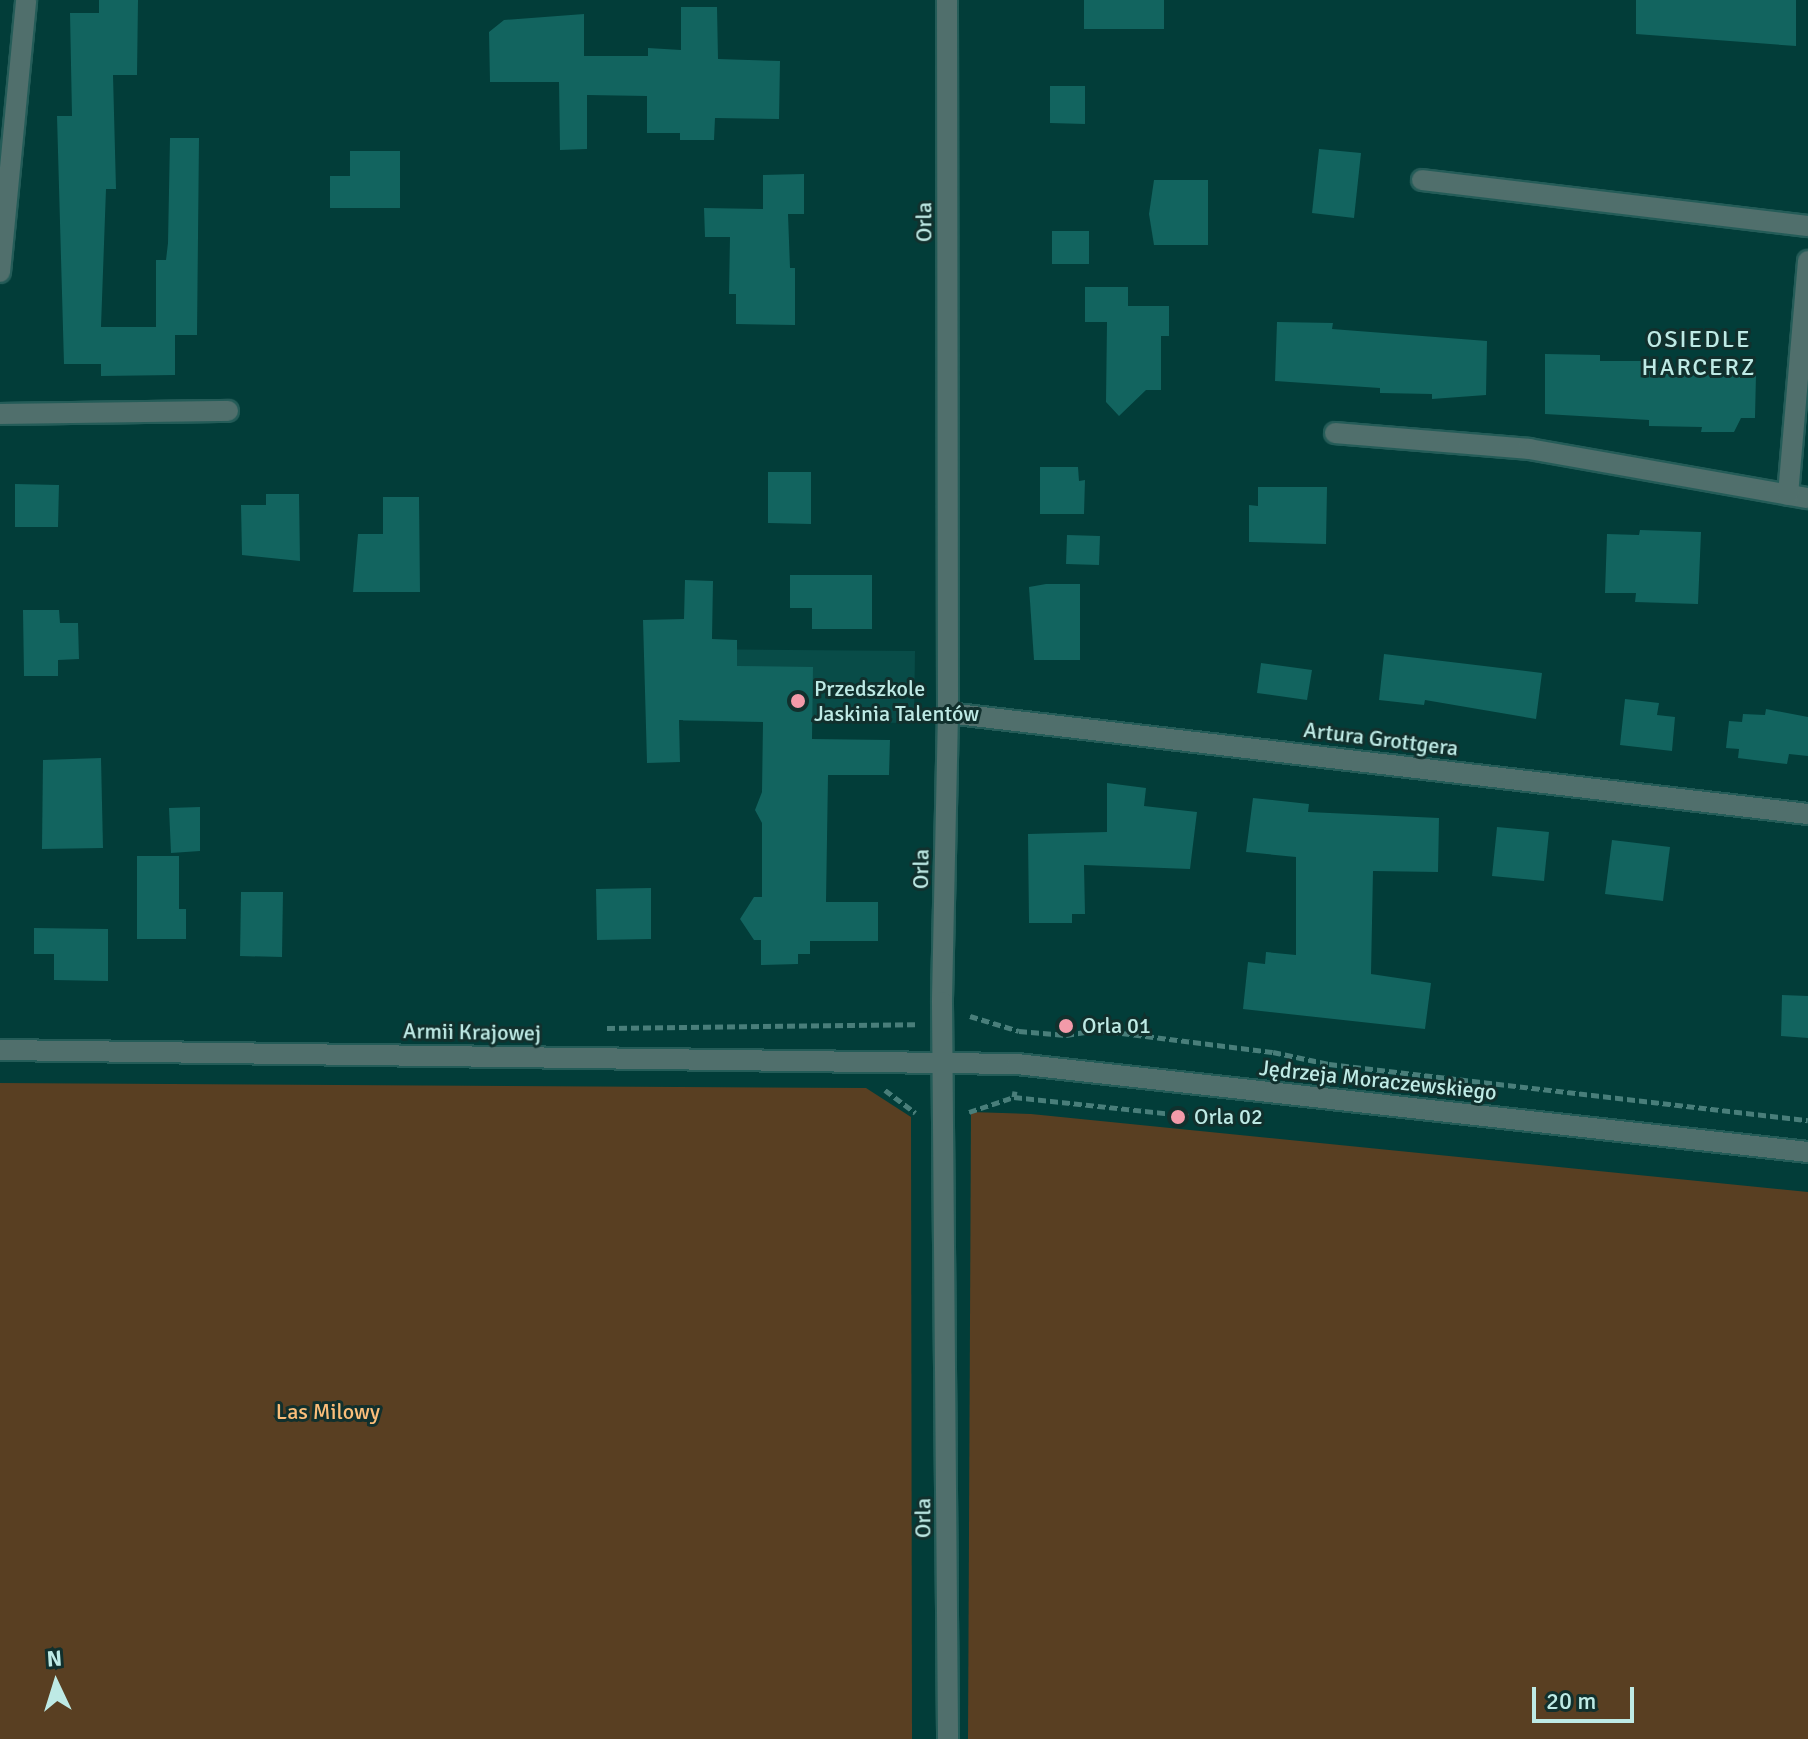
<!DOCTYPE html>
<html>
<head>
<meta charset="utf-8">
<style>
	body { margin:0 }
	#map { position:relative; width:1808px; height:1739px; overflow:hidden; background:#023d39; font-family:Signika,sans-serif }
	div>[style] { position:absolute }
	.built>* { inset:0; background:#084c48 }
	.green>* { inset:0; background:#593f22 }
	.building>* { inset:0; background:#12645f }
	.path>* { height:5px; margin-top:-2.5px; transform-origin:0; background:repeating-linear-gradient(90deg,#497e7a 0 8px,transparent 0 12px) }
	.roads { filter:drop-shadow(2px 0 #245c58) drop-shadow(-2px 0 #245c58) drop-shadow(0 2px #245c58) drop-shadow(0 -2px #245c58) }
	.minor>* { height:20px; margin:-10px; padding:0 10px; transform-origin:10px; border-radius:10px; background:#506f6c }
	.tertiary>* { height:20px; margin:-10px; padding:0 10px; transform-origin:10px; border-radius:10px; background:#506f6c }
	.dots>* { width:22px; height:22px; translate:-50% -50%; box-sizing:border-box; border:4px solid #11302d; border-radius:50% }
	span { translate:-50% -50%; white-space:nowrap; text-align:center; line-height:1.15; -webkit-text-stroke:6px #11302d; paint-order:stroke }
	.street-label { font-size:22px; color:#beeae5 }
	.poi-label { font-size:22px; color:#beeae5 }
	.left { translate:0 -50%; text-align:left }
	.park-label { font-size:22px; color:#fbbe7a }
	.neighbourhood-label { font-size:24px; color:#beeae5; letter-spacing:2px }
	.north { position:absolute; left:16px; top:1643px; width:80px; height:80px; -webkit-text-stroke:6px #11302d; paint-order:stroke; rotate:356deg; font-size:22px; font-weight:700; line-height:32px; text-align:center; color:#beeae5 }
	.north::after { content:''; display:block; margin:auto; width:28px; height:36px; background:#beeae5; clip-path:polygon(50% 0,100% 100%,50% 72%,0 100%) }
	.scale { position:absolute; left:1532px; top:1687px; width:102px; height:36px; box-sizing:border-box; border:4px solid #beeae5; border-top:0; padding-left:10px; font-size:24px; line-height:28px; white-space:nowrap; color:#beeae5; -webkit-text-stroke:6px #11302d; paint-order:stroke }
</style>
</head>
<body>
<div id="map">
	<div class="built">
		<i style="clip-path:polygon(681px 649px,915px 651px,914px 723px,683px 721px)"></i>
	</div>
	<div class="green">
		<i style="clip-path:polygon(0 1083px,866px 1088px,911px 1117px,912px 1739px,0 1739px)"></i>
		<i style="clip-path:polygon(971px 1112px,1031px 1114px,1808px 1192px,1808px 1739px,968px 1739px)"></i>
	</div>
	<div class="building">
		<i style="clip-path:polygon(99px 0,138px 0,137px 75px,113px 75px,116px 189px,106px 189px,101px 327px,156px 327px,156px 260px,166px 260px,168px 243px,170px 138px,199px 138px,197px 335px,175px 335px,175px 375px,101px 376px,101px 364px,64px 364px,57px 116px,72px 116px,70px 13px,99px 13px)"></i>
		<i style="clip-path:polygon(1084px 0,1164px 0,1164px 29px,1084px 29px)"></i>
		<i style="clip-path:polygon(1636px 0,1796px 0,1796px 46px,1636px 34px)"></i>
		<i style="clip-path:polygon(681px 7px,717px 7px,718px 59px,780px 61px,779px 119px,715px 118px,714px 140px,680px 140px,680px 133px,647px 133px,647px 96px,587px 95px,587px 149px,560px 150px,559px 82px,490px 82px,489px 32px,504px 20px,584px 14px,584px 56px,648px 56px,648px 48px,681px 50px)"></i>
		<i style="clip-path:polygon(1050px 86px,1085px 86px,1085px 124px,1050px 123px)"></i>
		<i style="clip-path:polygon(1319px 149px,1361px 153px,1354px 218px,1312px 213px)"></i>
		<i style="clip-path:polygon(350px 151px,400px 151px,400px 208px,330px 208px,330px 176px,350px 176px)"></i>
		<i style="clip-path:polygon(804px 174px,804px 214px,788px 214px,790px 268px,795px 268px,795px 325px,736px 324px,736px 294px,729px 294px,730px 237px,705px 237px,704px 208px,763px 209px,763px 175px)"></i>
		<i style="clip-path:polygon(1154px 180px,1208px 180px,1208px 245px,1154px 245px,1149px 214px)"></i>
		<i style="clip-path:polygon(1052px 231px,1089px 231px,1089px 264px,1052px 264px)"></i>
		<i style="clip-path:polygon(1085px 287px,1128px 287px,1128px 306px,1169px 306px,1169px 336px,1161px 336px,1161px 390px,1146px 390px,1119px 416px,1106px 402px,1107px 322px,1085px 322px)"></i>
		<i style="clip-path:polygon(1277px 322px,1333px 323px,1332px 329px,1487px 341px,1486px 395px,1432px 399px,1432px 394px,1380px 393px,1380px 388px,1275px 381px)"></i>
		<i style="clip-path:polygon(1545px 354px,1600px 355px,1600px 361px,1652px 361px,1652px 367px,1756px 374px,1755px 418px,1741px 418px,1734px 432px,1701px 432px,1702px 427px,1649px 426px,1649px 420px,1545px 414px)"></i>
		<i style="clip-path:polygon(1040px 467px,1078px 467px,1079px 481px,1085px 480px,1084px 514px,1040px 514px)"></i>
		<i style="clip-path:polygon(768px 472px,811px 472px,811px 524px,768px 523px)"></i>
		<i style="clip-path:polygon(15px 484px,59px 485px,58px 527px,15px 527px)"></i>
		<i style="clip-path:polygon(1258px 487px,1327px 487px,1326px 544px,1249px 542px,1249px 505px,1258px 506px)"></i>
		<i style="clip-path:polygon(266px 494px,299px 494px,300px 561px,242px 555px,241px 505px,266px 505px)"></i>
		<i style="clip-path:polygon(383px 497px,419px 497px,420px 592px,353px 592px,358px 534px,383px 534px)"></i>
		<i style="clip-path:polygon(1640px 530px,1701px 532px,1698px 604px,1635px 602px,1636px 593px,1605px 593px,1607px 534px,1639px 535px)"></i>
		<i style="clip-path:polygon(1067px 535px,1100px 536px,1099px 565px,1066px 564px)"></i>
		<i style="clip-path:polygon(790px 575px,872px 575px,872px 629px,812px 629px,812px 608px,790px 608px)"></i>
		<i style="clip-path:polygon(685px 580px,713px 581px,712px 639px,737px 640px,737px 666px,813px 667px,812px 739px,890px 740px,889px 775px,828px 775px,826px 902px,878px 902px,878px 941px,810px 941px,810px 954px,798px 954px,798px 964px,761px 965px,761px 940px,754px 940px,740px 919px,754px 897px,762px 897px,762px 823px,755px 810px,762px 792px,763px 722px,679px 720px,680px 762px,647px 763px,643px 620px,684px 619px)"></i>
		<i style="clip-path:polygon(1046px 584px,1080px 584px,1080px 660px,1034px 660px,1029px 587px)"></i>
		<i style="clip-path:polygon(23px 610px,59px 610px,60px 623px,78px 623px,79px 659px,58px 660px,58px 676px,24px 676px)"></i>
		<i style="clip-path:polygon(1384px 654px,1542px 673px,1536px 719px,1425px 700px,1424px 705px,1379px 700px)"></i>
		<i style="clip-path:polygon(1261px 663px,1312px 670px,1307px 700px,1257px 693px)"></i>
		<i style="clip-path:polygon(1625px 699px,1659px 703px,1657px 715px,1675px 717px,1672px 751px,1620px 745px)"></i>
		<i style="clip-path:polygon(1766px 709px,1808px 717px,1808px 756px,1789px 754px,1787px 764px,1738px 758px,1739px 749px,1726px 748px,1729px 721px,1742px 722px,1743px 714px,1765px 715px)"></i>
		<i style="clip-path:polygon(101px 758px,103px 848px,42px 849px,43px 760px)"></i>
		<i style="clip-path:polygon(1107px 783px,1146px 788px,1144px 806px,1197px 812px,1190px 869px,1084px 865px,1085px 914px,1072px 914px,1072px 923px,1029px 923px,1028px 834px,1107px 832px)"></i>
		<i style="clip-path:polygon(1253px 798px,1309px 804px,1308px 812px,1439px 818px,1438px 872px,1373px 871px,1371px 974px,1431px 983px,1425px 1029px,1243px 1009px,1248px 962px,1265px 964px,1266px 952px,1296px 955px,1296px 857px,1246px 852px)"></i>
		<i style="clip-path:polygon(200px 807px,200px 851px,171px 853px,169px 808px)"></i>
		<i style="clip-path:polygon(1497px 827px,1549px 832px,1544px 881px,1492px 876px)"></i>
		<i style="clip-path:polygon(1612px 840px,1670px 847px,1663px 901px,1605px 894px)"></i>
		<i style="clip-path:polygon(137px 856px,179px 856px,179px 909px,186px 909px,186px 939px,137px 939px)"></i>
		<i style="clip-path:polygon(651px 888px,651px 939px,597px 940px,596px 889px)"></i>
		<i style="clip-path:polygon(241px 892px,283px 892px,282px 957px,240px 956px)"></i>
		<i style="clip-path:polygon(34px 928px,108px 929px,108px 981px,54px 980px,54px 954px,34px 954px)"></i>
		<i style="clip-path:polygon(1782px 995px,1808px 996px,1808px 1038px,1781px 1036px)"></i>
	</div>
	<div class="path">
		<i style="left:970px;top:1016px;width:51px;rotate:17deg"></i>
		<i style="left:1019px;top:1031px;width:47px;rotate:4.9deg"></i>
		<i style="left:1066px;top:1035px;width:32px;rotate:-9deg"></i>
		<i style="left:1098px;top:1030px;width:176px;rotate:7.2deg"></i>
		<i style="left:1273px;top:1052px;width:57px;rotate:12.1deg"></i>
		<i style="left:1329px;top:1064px;width:482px;rotate:6.7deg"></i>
		<i style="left:607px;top:1028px;width:309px;rotate:-0.7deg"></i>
		<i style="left:885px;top:1090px;width:38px;rotate:37deg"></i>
		<i style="left:1014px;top:1097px;width:187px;rotate:6.1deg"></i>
		<i style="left:969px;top:1112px;width:47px;rotate:-18.4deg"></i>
		<i style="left:1014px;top:1097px;width:6px;rotate:-81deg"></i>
	</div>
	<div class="roads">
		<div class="minor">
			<i style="left:947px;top:0;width:713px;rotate:89.92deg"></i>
			<i style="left:948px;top:713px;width:289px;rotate:91.2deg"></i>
			<i style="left:942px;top:1002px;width:737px;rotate:89.53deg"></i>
			<i style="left:1422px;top:180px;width:389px;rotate:6.8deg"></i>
			<i style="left:0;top:272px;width:273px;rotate:-84.5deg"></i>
			<i style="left:0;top:414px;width:228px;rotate:-0.8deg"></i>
			<i style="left:1335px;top:433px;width:195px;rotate:4.7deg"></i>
			<i style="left:1529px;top:449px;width:283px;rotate:10deg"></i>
			<i style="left:1788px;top:495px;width:235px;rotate:-85.1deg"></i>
			<i style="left:948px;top:713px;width:866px;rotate:6.7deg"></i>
		</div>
		<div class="tertiary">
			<i style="left:0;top:1050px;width:1017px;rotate:0.79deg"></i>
			<i style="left:1017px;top:1064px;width:796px;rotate:6.35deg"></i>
		</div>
	</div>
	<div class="dots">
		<i style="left:798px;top:701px;background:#f39aa9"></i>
		<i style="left:1066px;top:1026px;background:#f39aa9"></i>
		<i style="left:1178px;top:1117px;background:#f39aa9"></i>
	</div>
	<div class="street-label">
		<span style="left:924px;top:222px;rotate:-90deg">Orla</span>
		<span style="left:1381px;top:739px;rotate:7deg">Artura Grottgera</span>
		<span style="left:921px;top:869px;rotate:-89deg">Orla</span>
		<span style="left:472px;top:1032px;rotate:1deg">Armii Krajowej</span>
		<span style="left:1378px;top:1080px;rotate:6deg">Jędrzeja Moraczewskiego</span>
		<span style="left:923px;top:1518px;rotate:-90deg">Orla</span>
	</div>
	<div class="poi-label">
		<span class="left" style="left:814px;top:701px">Przedszkole<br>Jaskinia Talentów</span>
		<span class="left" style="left:1082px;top:1026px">Orla 01</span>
		<span class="left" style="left:1194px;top:1117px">Orla 02</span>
	</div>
	<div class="park-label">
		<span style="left:328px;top:1412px">Las Milowy</span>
	</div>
	<div class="neighbourhood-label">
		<span style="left:1699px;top:354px">OSIEDLE<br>HARCERZ</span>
	</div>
	<div class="north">N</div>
	<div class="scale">20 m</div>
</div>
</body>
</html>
